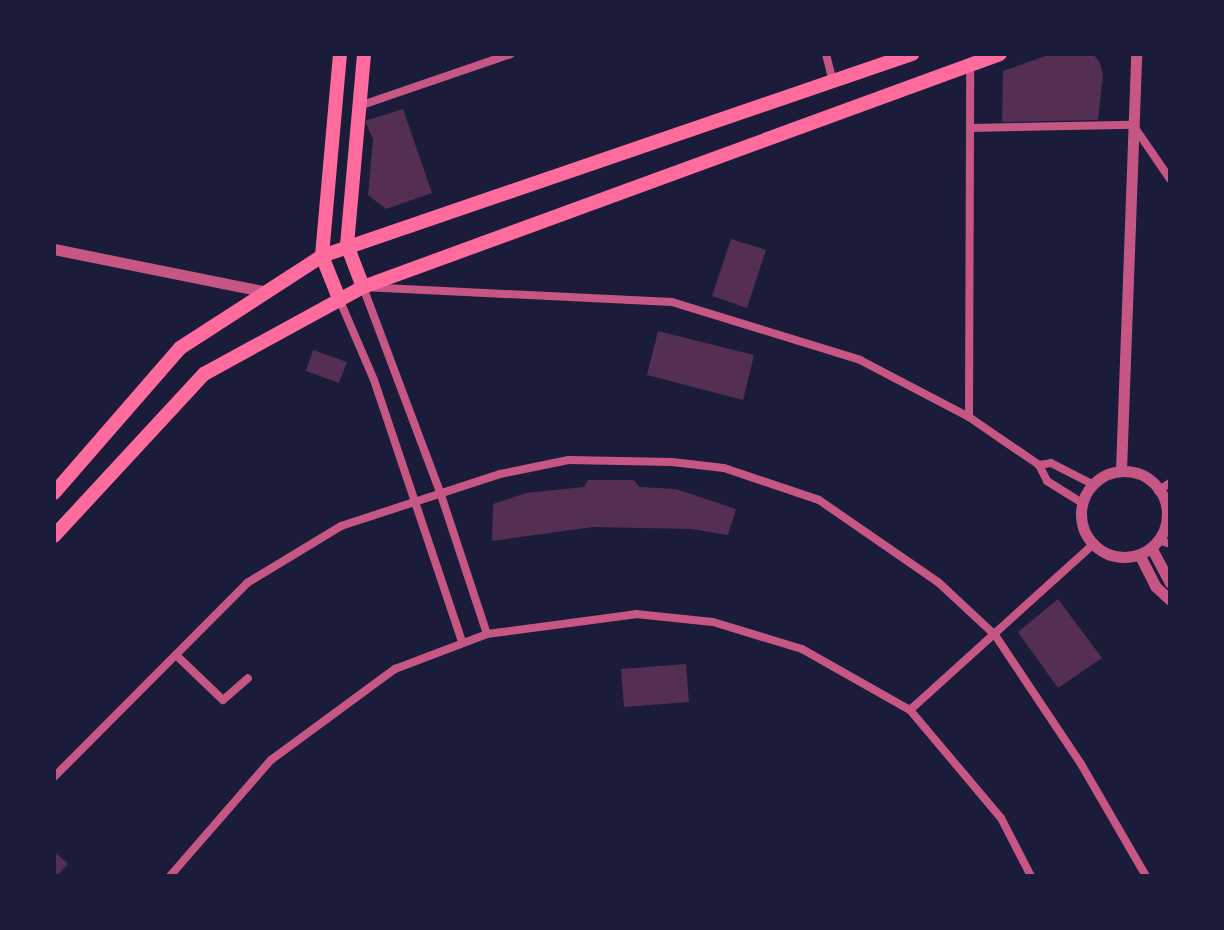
<!DOCTYPE html>
<html>
<head>
<meta charset="utf-8">
<style>
	body { margin:0 }
	#map { position:relative; width:1224px; height:930px; overflow:hidden; background:#1b1b3a; font-family:"Public Sans",sans-serif }
	div>[style] { position:absolute }
	.building>* { inset:0; background:#542f53 }
	.minor>* { height:8px; margin:-4px; padding:0 4px; transform-origin:4px; border-radius:4px; background:#c65784 }
	.tertiary>* { height:11px; margin:-5.5px; padding:0 5.5px; transform-origin:5.5px; border-radius:5.5px; background:#c65784 }
	.tertiary>.ring { margin:-5.5px; padding:0; box-sizing:content-box; background:none; border:11px solid #c65784; border-radius:50% }
	.primary>* { height:14px; margin:-7px; padding:0 7px; transform-origin:7px; border-radius:7px; background:#ff6b9d }
	span { translate:-50% -50%; white-space:nowrap; text-align:center; line-height:1.15; -webkit-text-stroke:6px #1b1b3a; paint-order:stroke }
	.frame { position:absolute; inset:0; border:56px solid #1b1b3a; pointer-events:none }
</style>
</head>
<body>
<div id="map">
	<div class="building">
		<i style="clip-path:polygon(1051px 54px,1093px 54px,1099px 61px,1103px 74px,1098px 120px,1002px 122px,1003px 71px)"></i>
		<i style="clip-path:polygon(403px 109px,432px 193px,386px 209px,368px 195px,373px 139px,365px 121px)"></i>
		<i style="clip-path:polygon(731px 239px,766px 250px,747px 308px,712px 296px)"></i>
		<i style="clip-path:polygon(658px 331px,754px 355px,743px 400px,647px 375px)"></i>
		<i style="clip-path:polygon(313px 350px,347px 362px,339px 383px,306px 371px)"></i>
		<i style="clip-path:polygon(588px 480px,634px 480px,639px 487px,676px 489px,736px 509px,728px 535px,692px 529px,593px 527px,492px 541px,493px 504px,526px 493px,584px 487px)"></i>
		<i style="clip-path:polygon(1058px 599px,1102px 658px,1058px 688px,1018px 632px)"></i>
		<i style="clip-path:polygon(686px 664px,689px 702px,624px 707px,621px 669px)"></i>
		<i style="clip-path:polygon(54px 851px,68px 864px,57px 876px,54px 876px)"></i>
	</div>
	<div class="minor">
		<i style="left:826px;top:54px;width:30px;rotate:76deg"></i>
		<i style="left:362px;top:105px;width:157px;rotate:-18.9deg"></i>
		<i style="left:970px;top:128px;width:163px;rotate:-1.1deg"></i>
		<i style="left:1133px;top:125px;width:65px;rotate:55.6deg"></i>
		<i style="left:340px;top:301px;width:86px;rotate:66.7deg"></i>
		<i style="left:374px;top:380px;width:275px;rotate:71.4deg"></i>
		<i style="left:969px;top:417px;width:354px;rotate:-89.8deg"></i>
		<i style="left:1039px;top:465px;width:18px;rotate:63deg"></i>
		<i style="left:1047px;top:481px;width:39px;rotate:32deg"></i>
		<i style="left:1158px;top:491px;width:14px;rotate:-34deg"></i>
		<i style="left:1168px;top:527px;width:2px;rotate:27deg"></i>
		<i style="left:1161px;top:541px;width:9px;rotate:18deg"></i>
		<i style="left:487px;top:634px;width:150px;rotate:-108.3deg"></i>
		<i style="left:440px;top:492px;width:219px;rotate:-110.6deg"></i>
		<i style="left:363px;top:287px;width:309px;rotate:2.8deg"></i>
		<i style="left:672px;top:302px;width:197px;rotate:17.1deg"></i>
		<i style="left:860px;top:360px;width:123px;rotate:27.6deg"></i>
		<i style="left:969px;top:417px;width:85px;rotate:34.4deg"></i>
		<i style="left:1039px;top:465px;width:12px;rotate:-9deg"></i>
		<i style="left:1051px;top:463px;width:44px;rotate:27.1deg"></i>
		<i style="left:176px;top:655px;width:65px;rotate:43.8deg"></i>
		<i style="left:223px;top:700px;width:33px;rotate:-41deg"></i>
		<i style="left:910px;top:710px;width:249px;rotate:-42.1deg"></i>
		<i style="left:54px;top:777px;width:274px;rotate:-45.1deg"></i>
		<i style="left:247px;top:583px;width:110px;rotate:-31.2deg"></i>
		<i style="left:341px;top:526px;width:167px;rotate:-18.1deg"></i>
		<i style="left:500px;top:474px;width:70px;rotate:-11.5deg"></i>
		<i style="left:569px;top:460px;width:103px;rotate:1.1deg"></i>
		<i style="left:672px;top:462px;width:52px;rotate:6.6deg"></i>
		<i style="left:724px;top:468px;width:100px;rotate:18.6deg"></i>
		<i style="left:819px;top:500px;width:145px;rotate:34.6deg"></i>
		<i style="left:938px;top:582px;width:78px;rotate:42.9deg"></i>
		<i style="left:995px;top:635px;width:155px;rotate:56.3deg"></i>
		<i style="left:1081px;top:764px;width:129px;rotate:59.9deg"></i>
		<i style="left:170px;top:876px;width:154px;rotate:-49deg"></i>
		<i style="left:271px;top:760px;width:154px;rotate:-36.3deg"></i>
		<i style="left:395px;top:669px;width:98px;rotate:-20.8deg"></i>
		<i style="left:487px;top:634px;width:150px;rotate:-7.6deg"></i>
		<i style="left:636px;top:614px;width:77px;rotate:5.9deg"></i>
		<i style="left:713px;top:622px;width:93px;rotate:16.9deg"></i>
		<i style="left:802px;top:649px;width:124px;rotate:29.5deg"></i>
		<i style="left:910px;top:710px;width:141px;rotate:49.9deg"></i>
		<i style="left:1001px;top:818px;width:65px;rotate:62.7deg"></i>
	</div>
	<div class="tertiary">
		<i style="left:54px;top:249px;width:213px;rotate:11.4deg"></i>
		<i style="left:1121px;top:470px;width:416px;rotate:-87.9deg"></i>
		<i class="ring" style="left:1081px;top:471px;width:75px;height:75px"></i>
		<i style="left:1152px;top:549px;width:38px;rotate:62deg"></i>
		<i style="left:1140px;top:556px;width:34px;rotate:63deg"></i>
		<i style="left:1155px;top:586px;width:21px;rotate:43deg"></i>
	</div>
	<div class="primary">
		<i style="left:340px;top:54px;width:203px;rotate:95.1deg"></i>
		<i style="left:322px;top:256px;width:48px;rotate:68.2deg"></i>
		<i style="left:363px;top:287px;width:45px;rotate:-110.9deg"></i>
		<i style="left:347px;top:245px;width:192px;rotate:-84.9deg"></i>
		<i style="left:54px;top:493px;width:192px;rotate:-49deg"></i>
		<i style="left:180px;top:348px;width:169px;rotate:-32.9deg"></i>
		<i style="left:322px;top:256px;width:624px;rotate:-18.9deg"></i>
		<i style="left:54px;top:536px;width:221px;rotate:-47.2deg"></i>
		<i style="left:204px;top:374px;width:181px;rotate:-28.7deg"></i>
		<i style="left:363px;top:287px;width:678px;rotate:-20.09deg"></i>
	</div>
	<div class="frame"></div>
</div>
</body>
</html>
